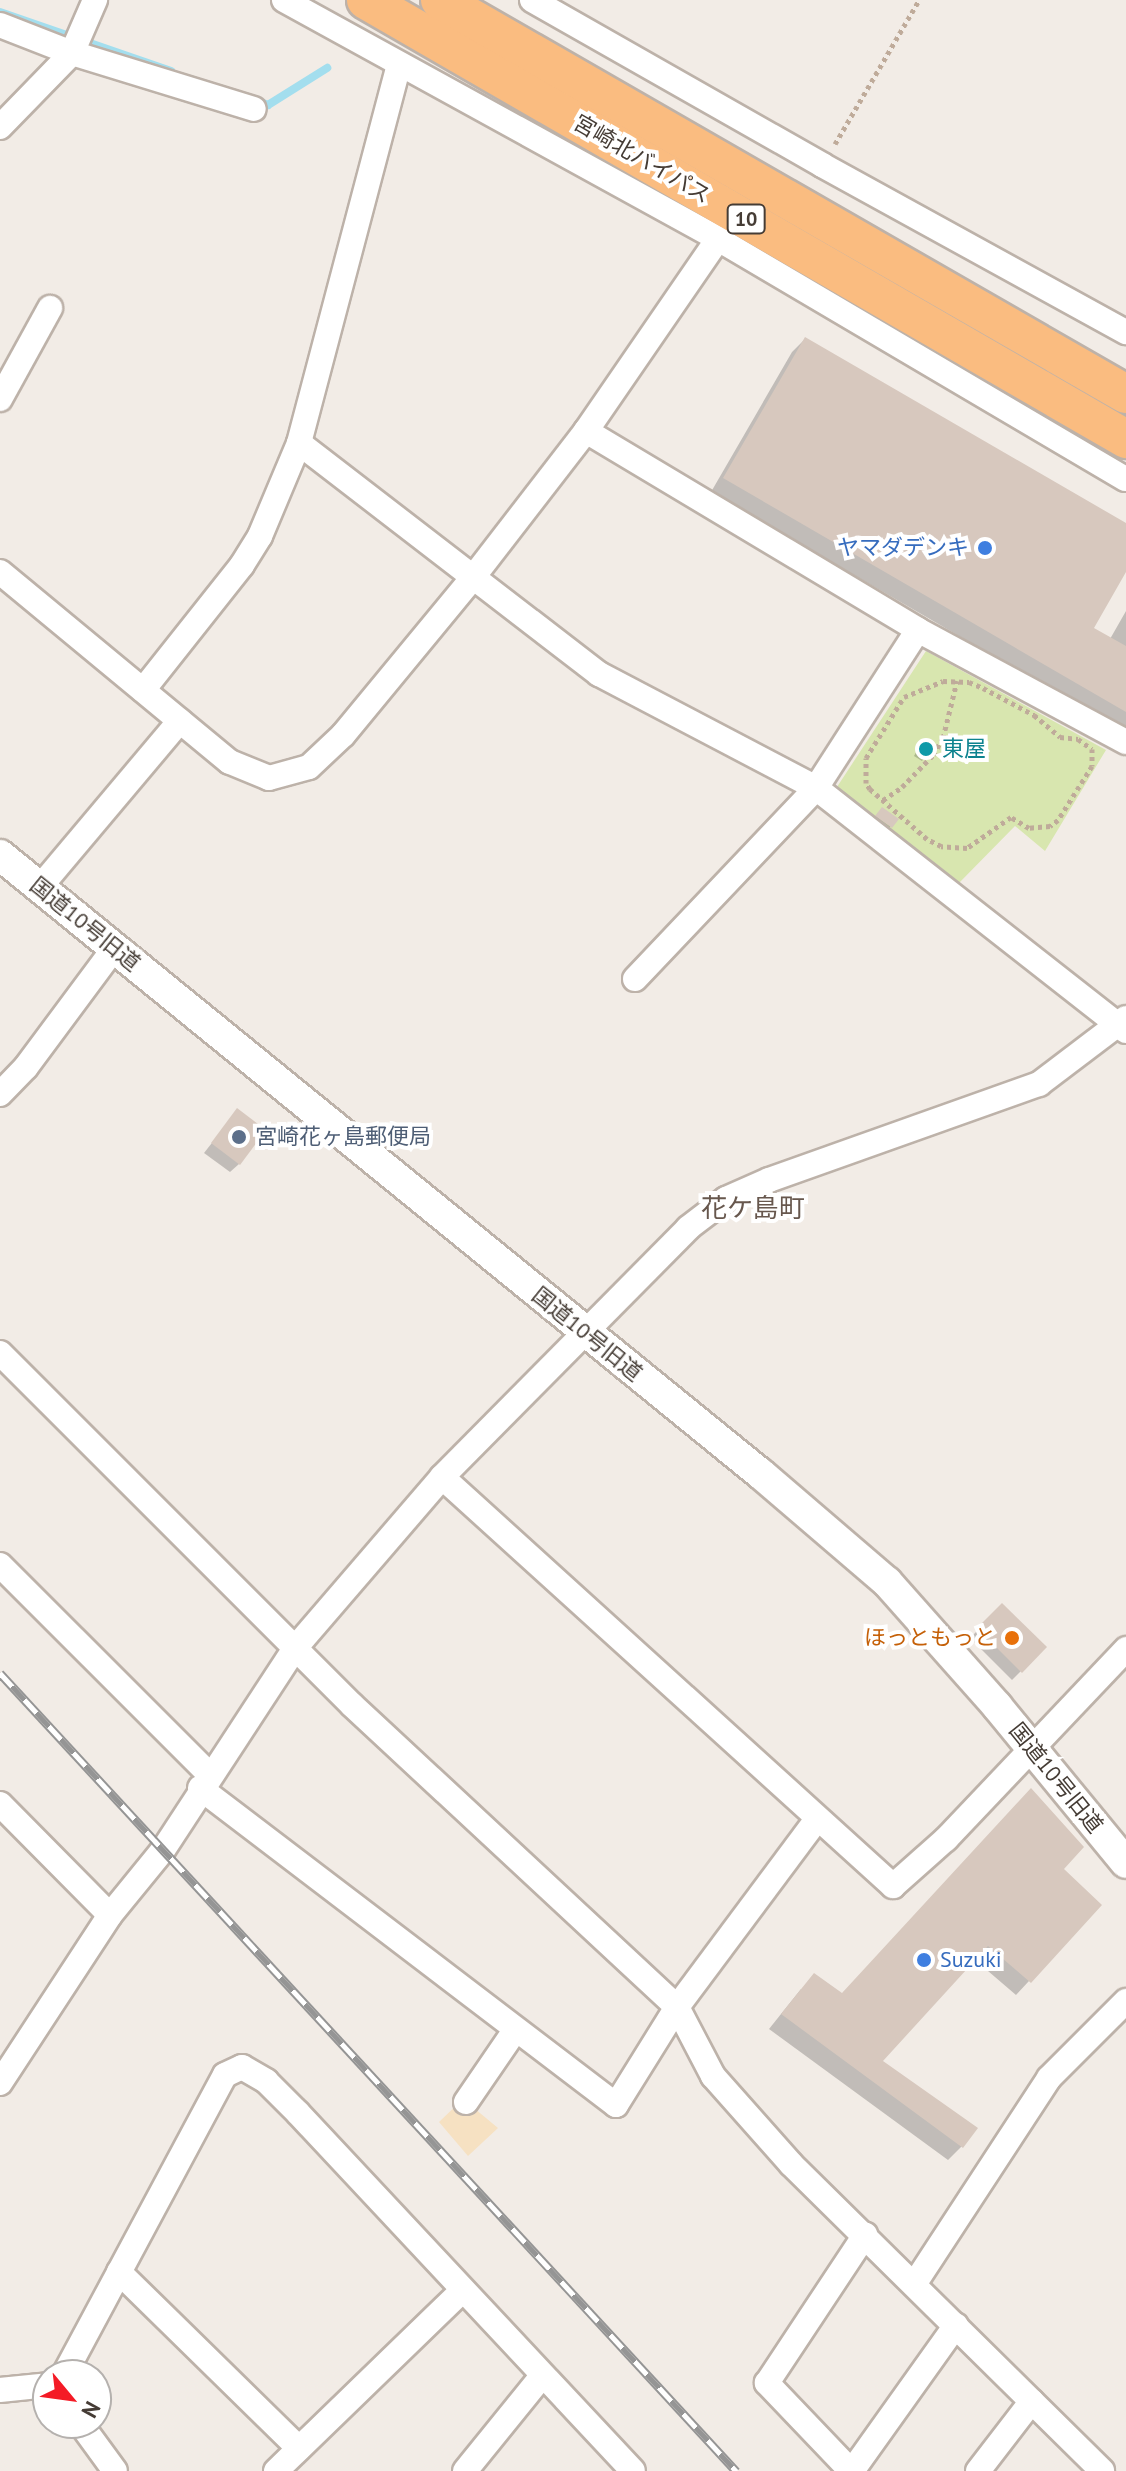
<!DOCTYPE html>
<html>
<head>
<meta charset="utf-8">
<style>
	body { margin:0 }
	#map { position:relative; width:1126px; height:2471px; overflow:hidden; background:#f2ece6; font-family:"PT Sans","Noto Sans JP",sans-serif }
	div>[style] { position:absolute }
	.green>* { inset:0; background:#d8e6af }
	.sand>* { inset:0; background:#f6e1c2 }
	.shadow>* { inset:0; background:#0003 }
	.stream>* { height:8px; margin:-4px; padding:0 4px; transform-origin:4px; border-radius:4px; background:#a3deee }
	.building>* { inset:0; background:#d7c8be }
	.path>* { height:5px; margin-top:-2.5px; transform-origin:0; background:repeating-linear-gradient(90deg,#bfab9a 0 4px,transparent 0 8px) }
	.roads { filter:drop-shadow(2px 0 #bdb2a9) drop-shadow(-2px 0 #bdb2a9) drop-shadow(0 2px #bdb2a9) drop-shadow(0 -2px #bdb2a9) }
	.minor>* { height:24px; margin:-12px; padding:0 12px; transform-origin:12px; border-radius:12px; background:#fff }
	.tertiary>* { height:30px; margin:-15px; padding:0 15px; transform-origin:15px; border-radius:15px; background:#fff }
	.trunk>* { height:38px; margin:-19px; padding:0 19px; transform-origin:19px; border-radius:19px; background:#fabc80 }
	.rail>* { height:9px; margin-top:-4.5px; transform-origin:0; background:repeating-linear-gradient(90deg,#fff 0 18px,#959595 0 36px); box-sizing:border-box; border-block:2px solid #959595 }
	.dots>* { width:22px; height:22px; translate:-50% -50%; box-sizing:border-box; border:4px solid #fff; border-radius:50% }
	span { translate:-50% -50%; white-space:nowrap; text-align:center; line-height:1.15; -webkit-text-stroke:8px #fff; paint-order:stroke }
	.shield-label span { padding:2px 6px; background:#fff; border:2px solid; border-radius:6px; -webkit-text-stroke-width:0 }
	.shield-label { font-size:20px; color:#453c35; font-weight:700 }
	.street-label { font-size:22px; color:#453c35 }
	.shop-label { font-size:22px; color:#366cbe }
	.right { translate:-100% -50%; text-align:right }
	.left { translate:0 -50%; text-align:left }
	.culture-label { font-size:22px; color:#0d838f }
	.service-label { font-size:22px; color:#4e5e75 }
	.food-label { font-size:22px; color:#c56008 }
	.quarter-label { font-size:26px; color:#67574d }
	.north { position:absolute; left:32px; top:2359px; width:80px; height:80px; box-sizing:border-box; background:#fff; border:2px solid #b5b1ae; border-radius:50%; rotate:119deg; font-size:22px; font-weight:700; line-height:32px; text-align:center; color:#453c35 }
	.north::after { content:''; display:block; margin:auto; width:28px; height:36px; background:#f41b26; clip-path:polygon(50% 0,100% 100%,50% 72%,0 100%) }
</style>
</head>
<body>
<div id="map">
	<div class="green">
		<i style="clip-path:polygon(926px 651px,1106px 750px,1045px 851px,1015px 826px,959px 883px,835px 790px)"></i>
	</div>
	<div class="sand">
		<i style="clip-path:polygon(463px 2099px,498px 2128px,468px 2156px,439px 2122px)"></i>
	</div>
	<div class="shadow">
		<i style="clip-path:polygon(805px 339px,1126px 526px,1126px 568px,1091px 628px,1110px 639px,1126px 611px,1126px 733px,711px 492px,792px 352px)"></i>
		<i style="clip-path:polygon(920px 745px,932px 747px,922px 761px,914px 756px)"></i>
		<i style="clip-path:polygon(878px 813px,896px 819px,887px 831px,873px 821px)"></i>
		<i style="clip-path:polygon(237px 1111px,239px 1164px,230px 1172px,204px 1153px)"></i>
		<i style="clip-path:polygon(1002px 1606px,1045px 1647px,1012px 1680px,970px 1638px)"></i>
		<i style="clip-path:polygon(1062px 1869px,1029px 1981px,1016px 1995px,974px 1959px,880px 2061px,962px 2146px,948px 2160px,769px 2029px,801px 1989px,841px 1995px)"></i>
	</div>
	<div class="stream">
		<i style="left:0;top:12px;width:181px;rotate:19deg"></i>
		<i style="left:255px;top:100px;width:14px;rotate:21deg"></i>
		<i style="left:268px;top:105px;width:70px;rotate:-32.1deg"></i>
	</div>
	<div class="building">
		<i style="clip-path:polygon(805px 337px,1126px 523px,1126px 572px,1094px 628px,1126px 646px,1126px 712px,723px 478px)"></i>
		<i style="clip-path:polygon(924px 739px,935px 746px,927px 758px,916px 752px)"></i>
		<i style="clip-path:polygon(882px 807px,899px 819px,892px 828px,875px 816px)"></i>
		<i style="clip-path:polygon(237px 1108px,266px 1130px,240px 1165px,211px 1143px)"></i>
		<i style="clip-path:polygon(1002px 1603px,1047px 1647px,1022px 1673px,977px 1628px)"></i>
		<i style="clip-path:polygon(1031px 1788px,1084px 1847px,1064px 1869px,1102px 1905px,1031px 1983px,988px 1946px,883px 2061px,978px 2128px,963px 2148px,781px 2014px,814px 1973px,842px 1993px)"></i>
	</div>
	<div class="path">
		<i style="left:835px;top:144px;width:167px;rotate:-59.7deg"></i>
		<i style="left:943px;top:681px;width:26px;rotate:2deg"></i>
		<i style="left:969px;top:682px;width:15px;rotate:23deg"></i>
		<i style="left:983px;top:688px;width:58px;rotate:27.9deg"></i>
		<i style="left:1034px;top:715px;width:34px;rotate:40deg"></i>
		<i style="left:1060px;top:737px;width:18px;rotate:6deg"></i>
		<i style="left:1078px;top:739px;width:17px;rotate:36deg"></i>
		<i style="left:1092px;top:749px;width:17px;rotate:90deg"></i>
		<i style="left:1092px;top:766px;width:64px;rotate:122.2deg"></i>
		<i style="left:1058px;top:820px;width:10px;rotate:143deg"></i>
		<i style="left:1050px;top:826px;width:21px;rotate:175deg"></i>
		<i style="left:1029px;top:828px;width:21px;rotate:-149deg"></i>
		<i style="left:1011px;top:817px;width:54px;rotate:144.8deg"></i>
		<i style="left:967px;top:848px;width:26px;rotate:-176deg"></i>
		<i style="left:941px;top:846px;width:16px;rotate:-153deg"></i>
		<i style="left:927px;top:839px;width:76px;rotate:-138.7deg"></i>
		<i style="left:870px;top:789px;width:7px;rotate:-124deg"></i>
		<i style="left:866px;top:783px;width:25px;rotate:-90deg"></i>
		<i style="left:866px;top:758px;width:72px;rotate:-58.1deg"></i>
		<i style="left:904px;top:697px;width:42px;rotate:-22.3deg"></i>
		<i style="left:883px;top:800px;width:23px;rotate:-34deg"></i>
		<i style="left:902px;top:787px;width:45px;rotate:-45.9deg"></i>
		<i style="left:933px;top:755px;width:20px;rotate:-60deg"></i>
		<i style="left:943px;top:738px;width:59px;rotate:-76.2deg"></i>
	</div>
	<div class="roads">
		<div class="minor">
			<i style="left:284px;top:0;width:495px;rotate:28.8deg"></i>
			<i style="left:718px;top:239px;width:473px;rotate:30.5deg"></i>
			<i style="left:532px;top:0;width:334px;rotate:29.6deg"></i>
			<i style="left:822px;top:165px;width:347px;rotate:28.8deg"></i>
			<i style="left:0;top:25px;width:77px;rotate:21.3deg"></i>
			<i style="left:72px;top:53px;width:190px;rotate:17.1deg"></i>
			<i style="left:0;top:127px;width:103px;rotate:-45.8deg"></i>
			<i style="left:72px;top:53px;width:58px;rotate:-66.5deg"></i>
			<i style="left:0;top:399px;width:104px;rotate:-61.2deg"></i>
			<i style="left:586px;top:431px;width:387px;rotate:30.9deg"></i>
			<i style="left:918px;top:630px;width:236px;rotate:28.3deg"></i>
			<i style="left:299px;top:443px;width:379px;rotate:37.6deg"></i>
			<i style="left:599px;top:674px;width:245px;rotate:27.7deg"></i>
			<i style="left:816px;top:788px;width:394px;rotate:38.1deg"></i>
			<i style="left:0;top:572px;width:298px;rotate:39.6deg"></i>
			<i style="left:230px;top:762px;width:42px;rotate:22.3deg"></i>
			<i style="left:269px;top:778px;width:41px;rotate:-15.4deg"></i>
			<i style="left:309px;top:767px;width:47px;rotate:-43.3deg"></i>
			<i style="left:343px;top:735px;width:206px;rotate:-50.5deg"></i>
			<i style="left:474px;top:576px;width:183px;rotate:-52.3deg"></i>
			<i style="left:586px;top:431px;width:233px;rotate:-55.5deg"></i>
			<i style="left:143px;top:690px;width:159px;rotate:-51.6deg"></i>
			<i style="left:242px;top:565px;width:34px;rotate:-58deg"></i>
			<i style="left:260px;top:536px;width:101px;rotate:-67.2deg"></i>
			<i style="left:299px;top:443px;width:392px;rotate:-75.2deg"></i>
			<i style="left:40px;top:887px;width:217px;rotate:-49.9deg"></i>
			<i style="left:635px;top:979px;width:263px;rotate:-46.5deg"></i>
			<i style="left:816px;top:788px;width:188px;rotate:-57.2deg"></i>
			<i style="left:0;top:1094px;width:37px;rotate:-46deg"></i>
			<i style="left:26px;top:1067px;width:149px;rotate:-53.4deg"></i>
			<i style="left:0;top:1353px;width:498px;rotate:45deg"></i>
			<i style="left:352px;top:1705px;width:444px;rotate:42.9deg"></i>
			<i style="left:677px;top:2007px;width:78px;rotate:62.4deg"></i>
			<i style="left:713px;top:2076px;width:118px;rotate:48.4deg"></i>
			<i style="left:791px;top:2164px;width:437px;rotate:44.6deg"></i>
			<i style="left:442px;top:1477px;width:609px;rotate:42.2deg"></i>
			<i style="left:893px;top:1886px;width:71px;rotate:-41.6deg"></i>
			<i style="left:946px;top:1839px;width:262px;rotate:-46.5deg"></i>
			<i style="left:0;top:1565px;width:296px;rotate:45deg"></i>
			<i style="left:200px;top:1788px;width:523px;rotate:37.31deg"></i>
			<i style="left:616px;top:2105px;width:115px;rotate:-58.1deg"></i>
			<i style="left:677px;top:2007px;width:234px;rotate:-53.3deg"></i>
			<i style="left:0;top:1804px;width:156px;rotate:45.3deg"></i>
			<i style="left:0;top:2083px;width:201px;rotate:-56.8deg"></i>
			<i style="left:110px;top:1915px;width:84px;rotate:-50.8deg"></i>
			<i style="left:163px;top:1850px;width:241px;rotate:-56.8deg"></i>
			<i style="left:295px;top:1648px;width:225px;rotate:-49.3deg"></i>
			<i style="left:442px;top:1477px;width:350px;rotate:-45.3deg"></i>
			<i style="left:688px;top:1228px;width:48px;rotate:-37.3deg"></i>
			<i style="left:726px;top:1199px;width:47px;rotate:-23.8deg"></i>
			<i style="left:769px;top:1180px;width:287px;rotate:-19.6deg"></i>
			<i style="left:1039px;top:1084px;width:109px;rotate:-37.2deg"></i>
			<i style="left:466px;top:2102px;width:88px;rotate:-55.6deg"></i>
			<i style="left:119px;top:2272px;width:252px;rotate:44.4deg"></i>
			<i style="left:915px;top:2283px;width:245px;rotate:-56.8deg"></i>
			<i style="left:1049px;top:2078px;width:109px;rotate:-45deg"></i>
			<i style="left:64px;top:2375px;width:340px;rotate:-61.8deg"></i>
			<i style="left:225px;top:2075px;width:19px;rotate:-25deg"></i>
			<i style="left:242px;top:2067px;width:28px;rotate:30deg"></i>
			<i style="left:266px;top:2081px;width:45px;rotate:45deg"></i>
			<i style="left:298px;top:2113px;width:490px;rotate:46.9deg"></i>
			<i style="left:0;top:2390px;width:48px;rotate:-5.9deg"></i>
			<i style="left:80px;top:2423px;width:59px;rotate:53.9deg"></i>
			<i style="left:276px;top:2471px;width:259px;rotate:-44.1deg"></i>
			<i style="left:465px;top:2471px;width:122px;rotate:-51deg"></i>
			<i style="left:851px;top:2471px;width:122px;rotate:-133.7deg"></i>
			<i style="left:767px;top:2383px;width:178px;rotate:-56.5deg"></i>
			<i style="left:852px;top:2471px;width:179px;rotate:-54.5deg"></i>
			<i style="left:978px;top:2471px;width:88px;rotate:-52.4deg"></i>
		</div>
		<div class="tertiary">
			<i style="left:0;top:855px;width:981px;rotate:39.13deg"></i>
			<i style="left:761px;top:1474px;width:166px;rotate:40.6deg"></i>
			<i style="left:887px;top:1582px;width:166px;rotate:48.4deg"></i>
			<i style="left:997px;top:1706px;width:203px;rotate:50.6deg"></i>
		</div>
		<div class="trunk">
			<i style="left:366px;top:0;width:878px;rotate:30.01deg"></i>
			<i style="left:440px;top:0;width:791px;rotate:29.87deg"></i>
		</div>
	</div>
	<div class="rail">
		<i style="left:0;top:1673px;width:1086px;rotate:47.31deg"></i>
	</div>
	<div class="dots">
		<i style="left:985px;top:548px;background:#3f7fe0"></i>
		<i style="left:926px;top:749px;background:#0f9aa8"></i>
		<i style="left:239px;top:1137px;background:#5c6f8a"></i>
		<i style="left:1012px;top:1638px;background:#e8710a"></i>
		<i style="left:924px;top:1960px;background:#3f7fe0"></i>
	</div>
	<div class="shield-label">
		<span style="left:746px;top:219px">10</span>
	</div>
	<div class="street-label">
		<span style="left:642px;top:159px;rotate:30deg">宮崎北バイパス</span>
		<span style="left:85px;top:924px;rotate:39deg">国道10号旧道</span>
		<span style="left:587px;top:1334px;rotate:39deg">国道10号旧道</span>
		<span style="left:1056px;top:1778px;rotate:51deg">国道10号旧道</span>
	</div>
	<div class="shop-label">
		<span class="right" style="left:969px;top:548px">ヤマダデンキ</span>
		<span class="left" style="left:940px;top:1960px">Suzuki</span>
	</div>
	<div class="culture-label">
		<span class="left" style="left:942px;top:749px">東屋</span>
	</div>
	<div class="service-label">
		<span class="left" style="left:255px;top:1137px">宮崎花ヶ島郵便局</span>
	</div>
	<div class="food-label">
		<span class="right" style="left:996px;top:1638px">ほっともっと</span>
	</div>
	<div class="quarter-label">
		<span style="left:753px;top:1208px">花ケ島町</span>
	</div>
	<div class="north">N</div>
</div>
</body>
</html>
